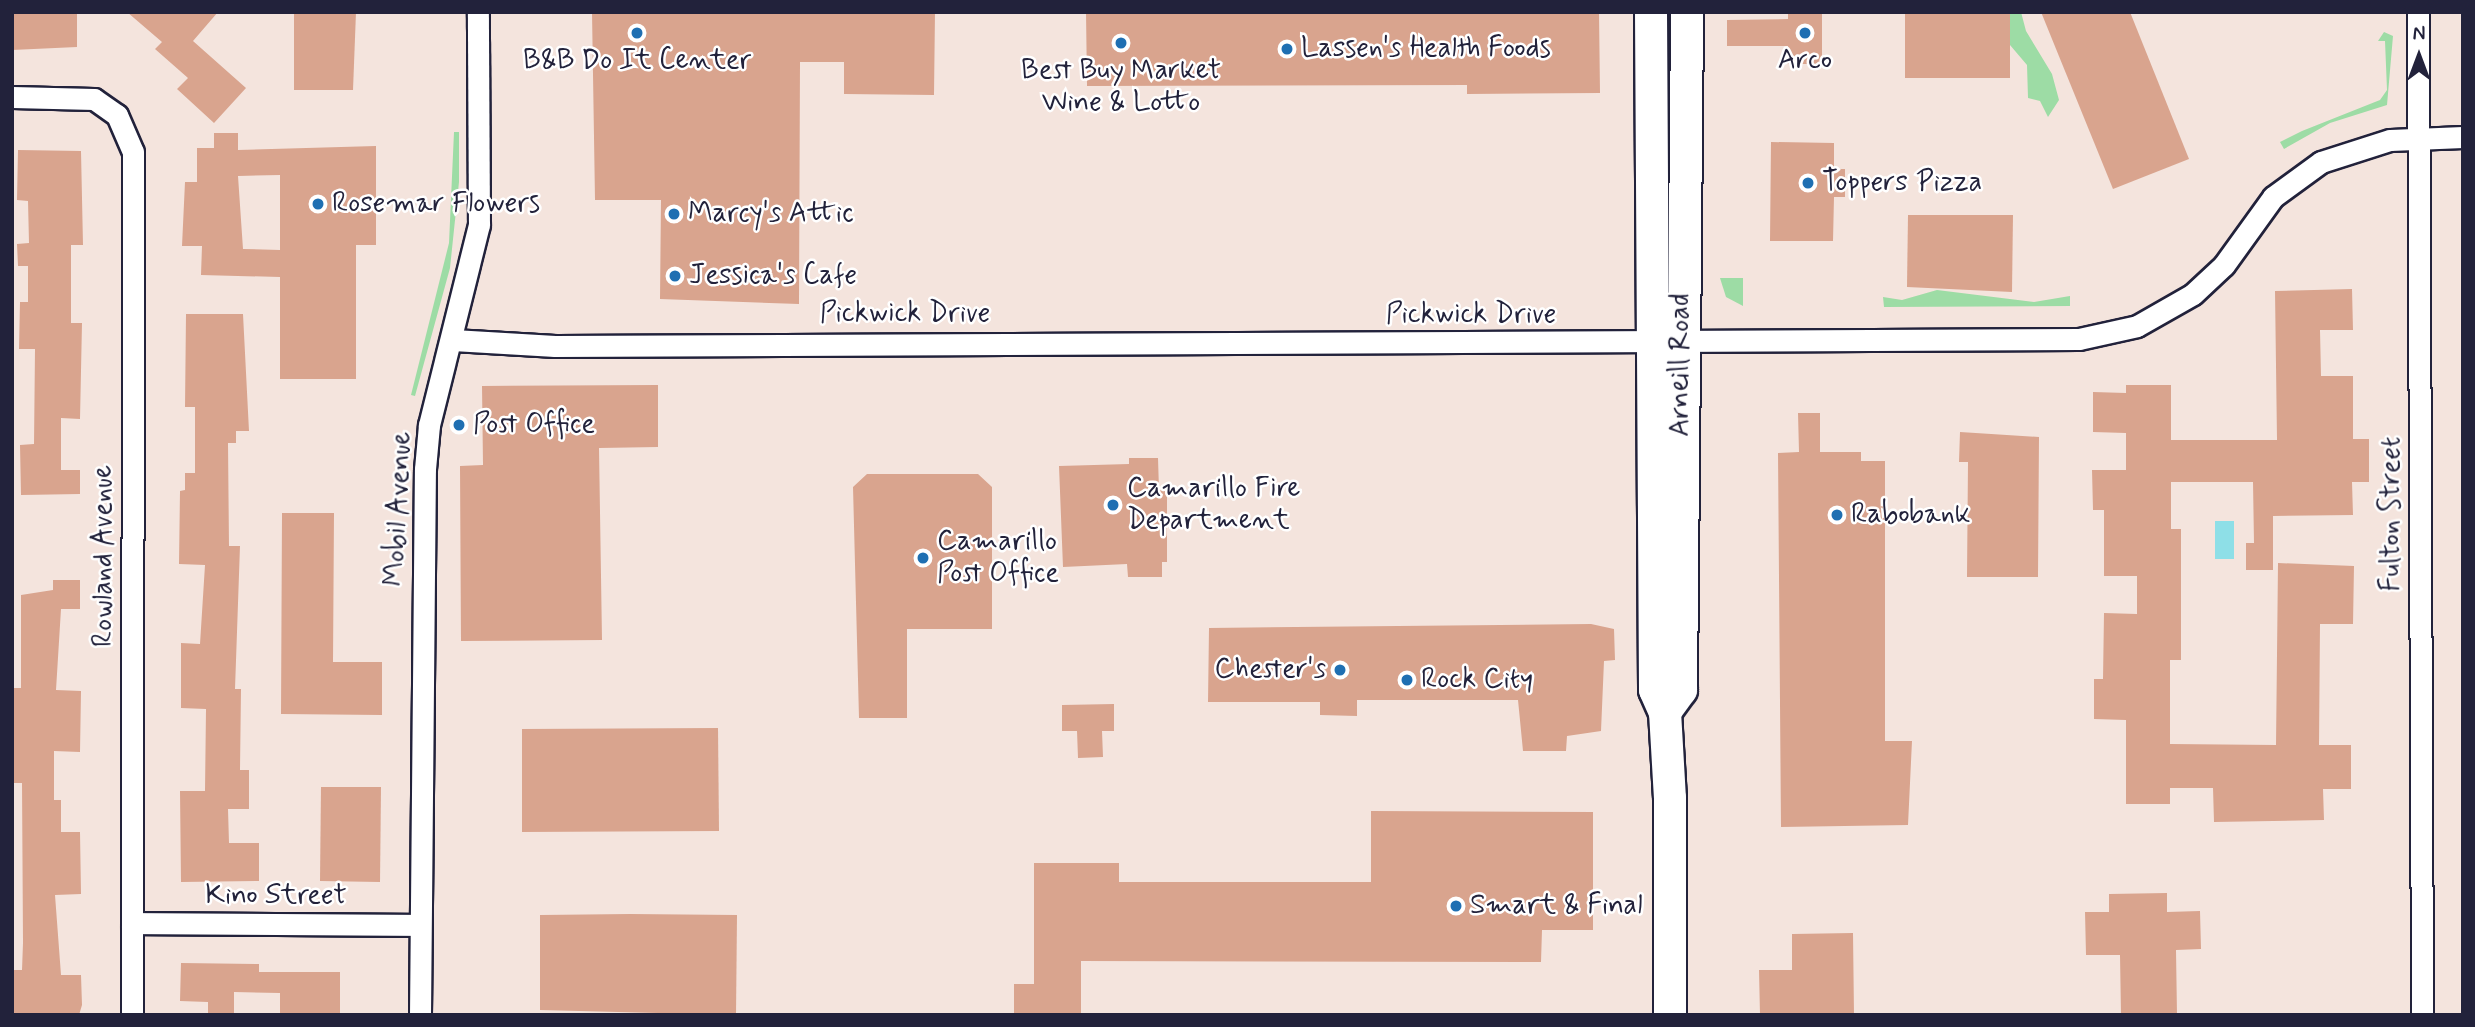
<!DOCTYPE html>
<html>
<head>
<meta charset="utf-8">
<style>
	body { margin:0 }
	#map { position:relative; width:2475px; height:1027px; overflow:hidden; background:#f4e4dd; font-family:Mynerve,sans-serif }
	div>[style] { position:absolute }
	.green>* { inset:0; background:#9ddca5 }
	.water>* { inset:0; background:#8edfe7 }
	.building>* { inset:0; background:#d9a48e }
	.roads { filter:drop-shadow(2px 0 #22223b) drop-shadow(-2px 0 #22223b) drop-shadow(0 2px #22223b) drop-shadow(0 -2px #22223b) }
	.street>* { height:21px; margin:-10.5px; padding:0 10.5px; transform-origin:10.5px; border-radius:10.5px; background:#fff }
	.secondary>* { height:32px; margin:-16px; padding:0 16px; transform-origin:16px; border-radius:16px; background:#fff }
	.dots>* { width:19px; height:19px; translate:-50% -50%; box-sizing:border-box; border:4px solid #fff; border-radius:50% }
	span { translate:-50% -50%; white-space:nowrap; text-align:center; line-height:1.15; -webkit-text-stroke:5px #fff; paint-order:stroke }
	.poi-label { font-size:28px; color:#22223b }
	.left { translate:0 -50%; text-align:left }
	.right { translate:-100% -50%; text-align:right }
	.street-label { font-size:28px; color:#22223b }
	.frame { position:absolute; inset:0; border:14px solid #22223b; pointer-events:none }
	.north { position:absolute; left:2384px; top:21px; width:70px; height:70px; -webkit-text-stroke:5px #fff; paint-order:stroke; rotate:0deg; font-size:19px; font-weight:700; line-height:28px; text-align:center; color:#22223b }
	.north::after { content:''; display:block; margin:auto; width:24px; height:32px; background:#22223b; clip-path:polygon(50% 0,100% 100%,50% 72%,0 100%) }
</style>
</head>
<body>
<div id="map">
	<div class="green">
		<i style="clip-path:polygon(2010px 12px,2021px 12px,2026px 31px,2052px 74px,2059px 100px,2048px 117px,2040px 101px,2028px 98px,2027px 65px,2010px 45px)"></i>
		<i style="clip-path:polygon(2384px 32px,2393px 36px,2387px 105px,2330px 123px,2284px 149px,2280px 142px,2302px 131px,2380px 100px,2387px 90px,2385px 41px,2378px 41px)"></i>
		<i style="clip-path:polygon(454px 132px,459px 132px,459px 182px,450px 268px,415px 396px,411px 395px,449px 243px)"></i>
		<i style="clip-path:polygon(1720px 278px,1743px 278px,1743px 306px,1726px 297px)"></i>
		<i style="clip-path:polygon(1937px 290px,2034px 302px,2070px 296px,2070px 306px,1884px 307px,1883px 297px,1902px 300px)"></i>
	</div>
	<div class="water">
		<i style="clip-path:polygon(2215px 521px,2234px 521px,2234px 559px,2215px 559px)"></i>
	</div>
	<div class="building">
		<i style="clip-path:polygon(12px 12px,77px 12px,77px 47px,12px 50px)"></i>
		<i style="clip-path:polygon(127px 12px,218px 12px,193px 41px,246px 88px,214px 123px,177px 89px,188px 78px,155px 49px,162px 42px)"></i>
		<i style="clip-path:polygon(294px 12px,356px 12px,353px 90px,294px 90px)"></i>
		<i style="clip-path:polygon(592px 12px,935px 12px,934px 95px,844px 94px,844px 62px,800px 62px,799px 304px,660px 299px,661px 200px,595px 200px)"></i>
		<i style="clip-path:polygon(1086px 12px,1599px 12px,1600px 93px,1467px 94px,1467px 85px,1087px 86px)"></i>
		<i style="clip-path:polygon(1788px 12px,1822px 12px,1822px 64px,1787px 64px,1788px 46px,1727px 46px,1727px 20px,1788px 19px)"></i>
		<i style="clip-path:polygon(1905px 12px,2010px 12px,2010px 78px,1905px 78px)"></i>
		<i style="clip-path:polygon(2041px 12px,2130px 12px,2189px 159px,2113px 189px)"></i>
		<i style="clip-path:polygon(evenodd,214px 133px,238px 133px,238px 150px,376px 146px,376px 245px,356px 245px,356px 379px,280px 379px,280px 277px,201px 275px,202px 246px,182px 246px,185px 182px,197px 182px,197px 148px,214px 148px,214px 133px,280px 175px,280px 250px,243px 249px,238px 176px,280px 175px)"></i>
		<i style="clip-path:polygon(1771px 142px,1834px 143px,1834px 169px,1845px 169px,1845px 197px,1834px 197px,1833px 241px,1770px 241px)"></i>
		<i style="clip-path:polygon(18px 150px,81px 151px,83px 245px,71px 245px,71px 323px,82px 323px,80px 419px,61px 418px,61px 470px,80px 470px,80px 494px,21px 495px,20px 445px,34px 444px,35px 349px,19px 349px,20px 302px,28px 302px,28px 266px,18px 266px,17px 244px,29px 243px,28px 201px,17px 200px)"></i>
		<i style="clip-path:polygon(1908px 215px,2013px 215px,2012px 292px,1907px 287px)"></i>
		<i style="clip-path:polygon(2352px 289px,2353px 330px,2320px 330px,2321px 376px,2353px 376px,2353px 439px,2369px 439px,2369px 482px,2352px 482px,2353px 515px,2273px 516px,2273px 570px,2246px 570px,2246px 543px,2254px 543px,2253px 482px,2171px 482px,2171px 529px,2181px 529px,2181px 660px,2170px 660px,2170px 744px,2276px 745px,2278px 563px,2354px 566px,2353px 624px,2320px 624px,2319px 745px,2351px 745px,2351px 789px,2323px 789px,2324px 820px,2214px 822px,2213px 788px,2170px 788px,2170px 804px,2126px 804px,2126px 720px,2094px 719px,2094px 679px,2103px 679px,2104px 613px,2137px 614px,2137px 576px,2104px 576px,2104px 510px,2093px 510px,2092px 470px,2126px 470px,2126px 433px,2093px 432px,2093px 392px,2126px 393px,2126px 385px,2171px 385px,2171px 440px,2277px 440px,2275px 291px)"></i>
		<i style="clip-path:polygon(186px 314px,243px 314px,249px 431px,236px 431px,236px 443px,228px 443px,229px 546px,240px 546px,235px 689px,241px 689px,240px 770px,249px 770px,249px 809px,228px 809px,229px 843px,259px 843px,259px 881px,181px 882px,180px 791px,205px 791px,206px 709px,181px 708px,181px 643px,200px 644px,205px 565px,179px 564px,180px 491px,185px 490px,185px 473px,195px 473px,195px 407px,185px 407px)"></i>
		<i style="clip-path:polygon(658px 385px,658px 447px,599px 448px,602px 640px,461px 641px,460px 466px,483px 465px,482px 386px)"></i>
		<i style="clip-path:polygon(1798px 413px,1820px 413px,1820px 452px,1861px 452px,1861px 461px,1885px 461px,1885px 741px,1912px 741px,1908px 825px,1781px 827px,1778px 453px,1799px 452px)"></i>
		<i style="clip-path:polygon(1960px 432px,2039px 437px,2038px 577px,1967px 577px,1968px 462px,1959px 462px)"></i>
		<i style="clip-path:polygon(1129px 458px,1158px 458px,1159px 490px,1167px 490px,1167px 562px,1162px 562px,1162px 577px,1128px 577px,1127px 564px,1063px 567px,1059px 466px,1129px 464px)"></i>
		<i style="clip-path:polygon(867px 474px,978px 474px,992px 487px,992px 629px,907px 629px,907px 718px,859px 718px,853px 487px)"></i>
		<i style="clip-path:polygon(282px 513px,334px 513px,333px 662px,382px 662px,382px 715px,281px 714px)"></i>
		<i style="clip-path:polygon(53px 580px,80px 580px,80px 609px,61px 609px,56px 690px,81px 691px,80px 752px,54px 751px,54px 800px,61px 800px,61px 832px,80px 832px,81px 894px,55px 895px,61px 975px,81px 975px,82px 1005px,79px 1015px,14px 1015px,12px 970px,22px 970px,23px 943px,22px 783px,12px 783px,12px 688px,21px 688px,21px 595px,53px 590px)"></i>
		<i style="clip-path:polygon(1591px 624px,1614px 629px,1615px 660px,1604px 661px,1601px 731px,1567px 736px,1566px 751px,1523px 751px,1518px 700px,1357px 700px,1357px 716px,1320px 715px,1320px 702px,1208px 702px,1209px 628px)"></i>
		<i style="clip-path:polygon(1114px 704px,1114px 731px,1102px 731px,1103px 757px,1078px 758px,1077px 731px,1062px 731px,1062px 705px)"></i>
		<i style="clip-path:polygon(718px 728px,719px 831px,522px 832px,522px 729px)"></i>
		<i style="clip-path:polygon(321px 787px,381px 787px,380px 882px,320px 881px)"></i>
		<i style="clip-path:polygon(1371px 811px,1593px 812px,1593px 930px,1542px 930px,1541px 962px,1081px 961px,1081px 1015px,1014px 1015px,1014px 984px,1034px 984px,1034px 863px,1119px 863px,1119px 882px,1371px 882px)"></i>
		<i style="clip-path:polygon(2167px 893px,2167px 912px,2200px 911px,2201px 949px,2176px 950px,2177px 1015px,2121px 1015px,2120px 955px,2086px 955px,2085px 912px,2109px 912px,2109px 894px)"></i>
		<i style="clip-path:polygon(630px 914px,737px 915px,736px 1015px,540px 1010px,540px 915px)"></i>
		<i style="clip-path:polygon(1853px 933px,1854px 1015px,1760px 1015px,1759px 970px,1792px 970px,1792px 934px)"></i>
		<i style="clip-path:polygon(181px 963px,259px 964px,259px 972px,340px 972px,340px 1015px,280px 1015px,280px 993px,234px 992px,234px 1015px,208px 1015px,208px 1002px,180px 1001px)"></i>
	</div>
	<div class="roads">
		<div class="street">
			<i style="left:2418px;top:12px;width:1003px;rotate:89.77deg"></i>
			<i style="left:12px;top:97px;width:82px;rotate:1.4deg"></i>
			<i style="left:94px;top:99px;width:28px;rotate:35deg"></i>
			<i style="left:117px;top:115px;width:40px;rotate:66.6deg"></i>
			<i style="left:133px;top:152px;width:863px;rotate:90.07deg"></i>
			<i style="left:453px;top:340px;width:102px;rotate:3.4deg"></i>
			<i style="left:555px;top:346px;width:1524px;rotate:-0.26deg"></i>
			<i style="left:2079px;top:339px;width:59px;rotate:-12.6deg"></i>
			<i style="left:2137px;top:326px;width:64px;rotate:-29.7deg"></i>
			<i style="left:2193px;top:294px;width:42px;rotate:-43.1deg"></i>
			<i style="left:2224px;top:265px;width:84px;rotate:-54.2deg"></i>
			<i style="left:2273px;top:197px;width:59px;rotate:-36.1deg"></i>
			<i style="left:2321px;top:162px;width:72px;rotate:-17.7deg"></i>
			<i style="left:2390px;top:140px;width:73px;rotate:-2.4deg"></i>
			<i style="left:132px;top:923px;width:287px;rotate:0.4deg"></i>
			<i style="left:420px;top:1015px;width:546px;rotate:-89.48deg"></i>
			<i style="left:425px;top:469px;width:44px;rotate:-84.8deg"></i>
			<i style="left:429px;top:425px;width:206px;rotate:-76deg"></i>
			<i style="left:479px;top:225px;width:213px;rotate:-90.3deg"></i>
		</div>
		<div class="secondary">
			<i style="left:1651px;top:12px;width:678px;rotate:89.66deg"></i>
			<i style="left:1655px;top:690px;width:24px;rotate:66deg"></i>
			<i style="left:1665px;top:712px;width:86px;rotate:86.7deg"></i>
			<i style="left:1670px;top:798px;width:217px;rotate:90deg"></i>
			<i style="left:1665px;top:712px;width:27px;rotate:-54deg"></i>
			<i style="left:1681px;top:690px;width:678px;rotate:-89.49deg"></i>
		</div>
	</div>
	<div class="dots">
		<i style="left:637px;top:33px;background:#1f6fb2"></i>
		<i style="left:1805px;top:33px;background:#1f6fb2"></i>
		<i style="left:1121px;top:43px;background:#1f6fb2"></i>
		<i style="left:1287px;top:49px;background:#1f6fb2"></i>
		<i style="left:1808px;top:183px;background:#1f6fb2"></i>
		<i style="left:318px;top:204px;background:#1f6fb2"></i>
		<i style="left:674px;top:214px;background:#1f6fb2"></i>
		<i style="left:675px;top:276px;background:#1f6fb2"></i>
		<i style="left:459px;top:425px;background:#1f6fb2"></i>
		<i style="left:1113px;top:505px;background:#1f6fb2"></i>
		<i style="left:1837px;top:515px;background:#1f6fb2"></i>
		<i style="left:923px;top:558px;background:#1f6fb2"></i>
		<i style="left:1340px;top:670px;background:#1f6fb2"></i>
		<i style="left:1407px;top:680px;background:#1f6fb2"></i>
		<i style="left:1456px;top:906px;background:#1f6fb2"></i>
	</div>
	<div class="poi-label">
		<span class="left" style="left:1301px;top:49px">Lassen's Health Foods</span>
		<span style="left:637px;top:61px">B&amp;B Do It Center</span>
		<span style="left:1805px;top:61px">Arco</span>
		<span style="left:1121px;top:87px">Best Buy Market<br>Wine &amp; Lotto</span>
		<span class="left" style="left:1822px;top:183px">Toppers Pizza</span>
		<span class="left" style="left:332px;top:204px">Rosemar Flowers</span>
		<span class="left" style="left:688px;top:214px">Marcy's Attic</span>
		<span class="left" style="left:689px;top:276px">Jessica's Cafe</span>
		<span class="left" style="left:473px;top:425px">Post Office</span>
		<span class="left" style="left:1127px;top:505px">Camarillo Fire<br>Department</span>
		<span class="left" style="left:1851px;top:515px">Rabobank</span>
		<span class="left" style="left:937px;top:558px">Camarillo<br>Post Office</span>
		<span class="right" style="left:1326px;top:670px">Chester's</span>
		<span class="left" style="left:1421px;top:680px">Rock City</span>
		<span class="left" style="left:1470px;top:906px">Smart &amp; Final</span>
	</div>
	<div class="street-label">
		<span style="left:905px;top:314px">Pickwick Drive</span>
		<span style="left:1471px;top:315px">Pickwick Drive</span>
		<span style="left:1681px;top:365px;rotate:-90deg">Arneill Road</span>
		<span style="left:399px;top:509px;rotate:-87deg">Mobil Avenue</span>
		<span style="left:2392px;top:514px;rotate:-90deg">Fulton Street</span>
		<span style="left:104px;top:556px;rotate:-90deg">Rowland Avenue</span>
		<span style="left:276px;top:896px">Kino Street</span>
	</div>
	<div class="frame"></div>
	<div class="north">N</div>
</div>
</body>
</html>
